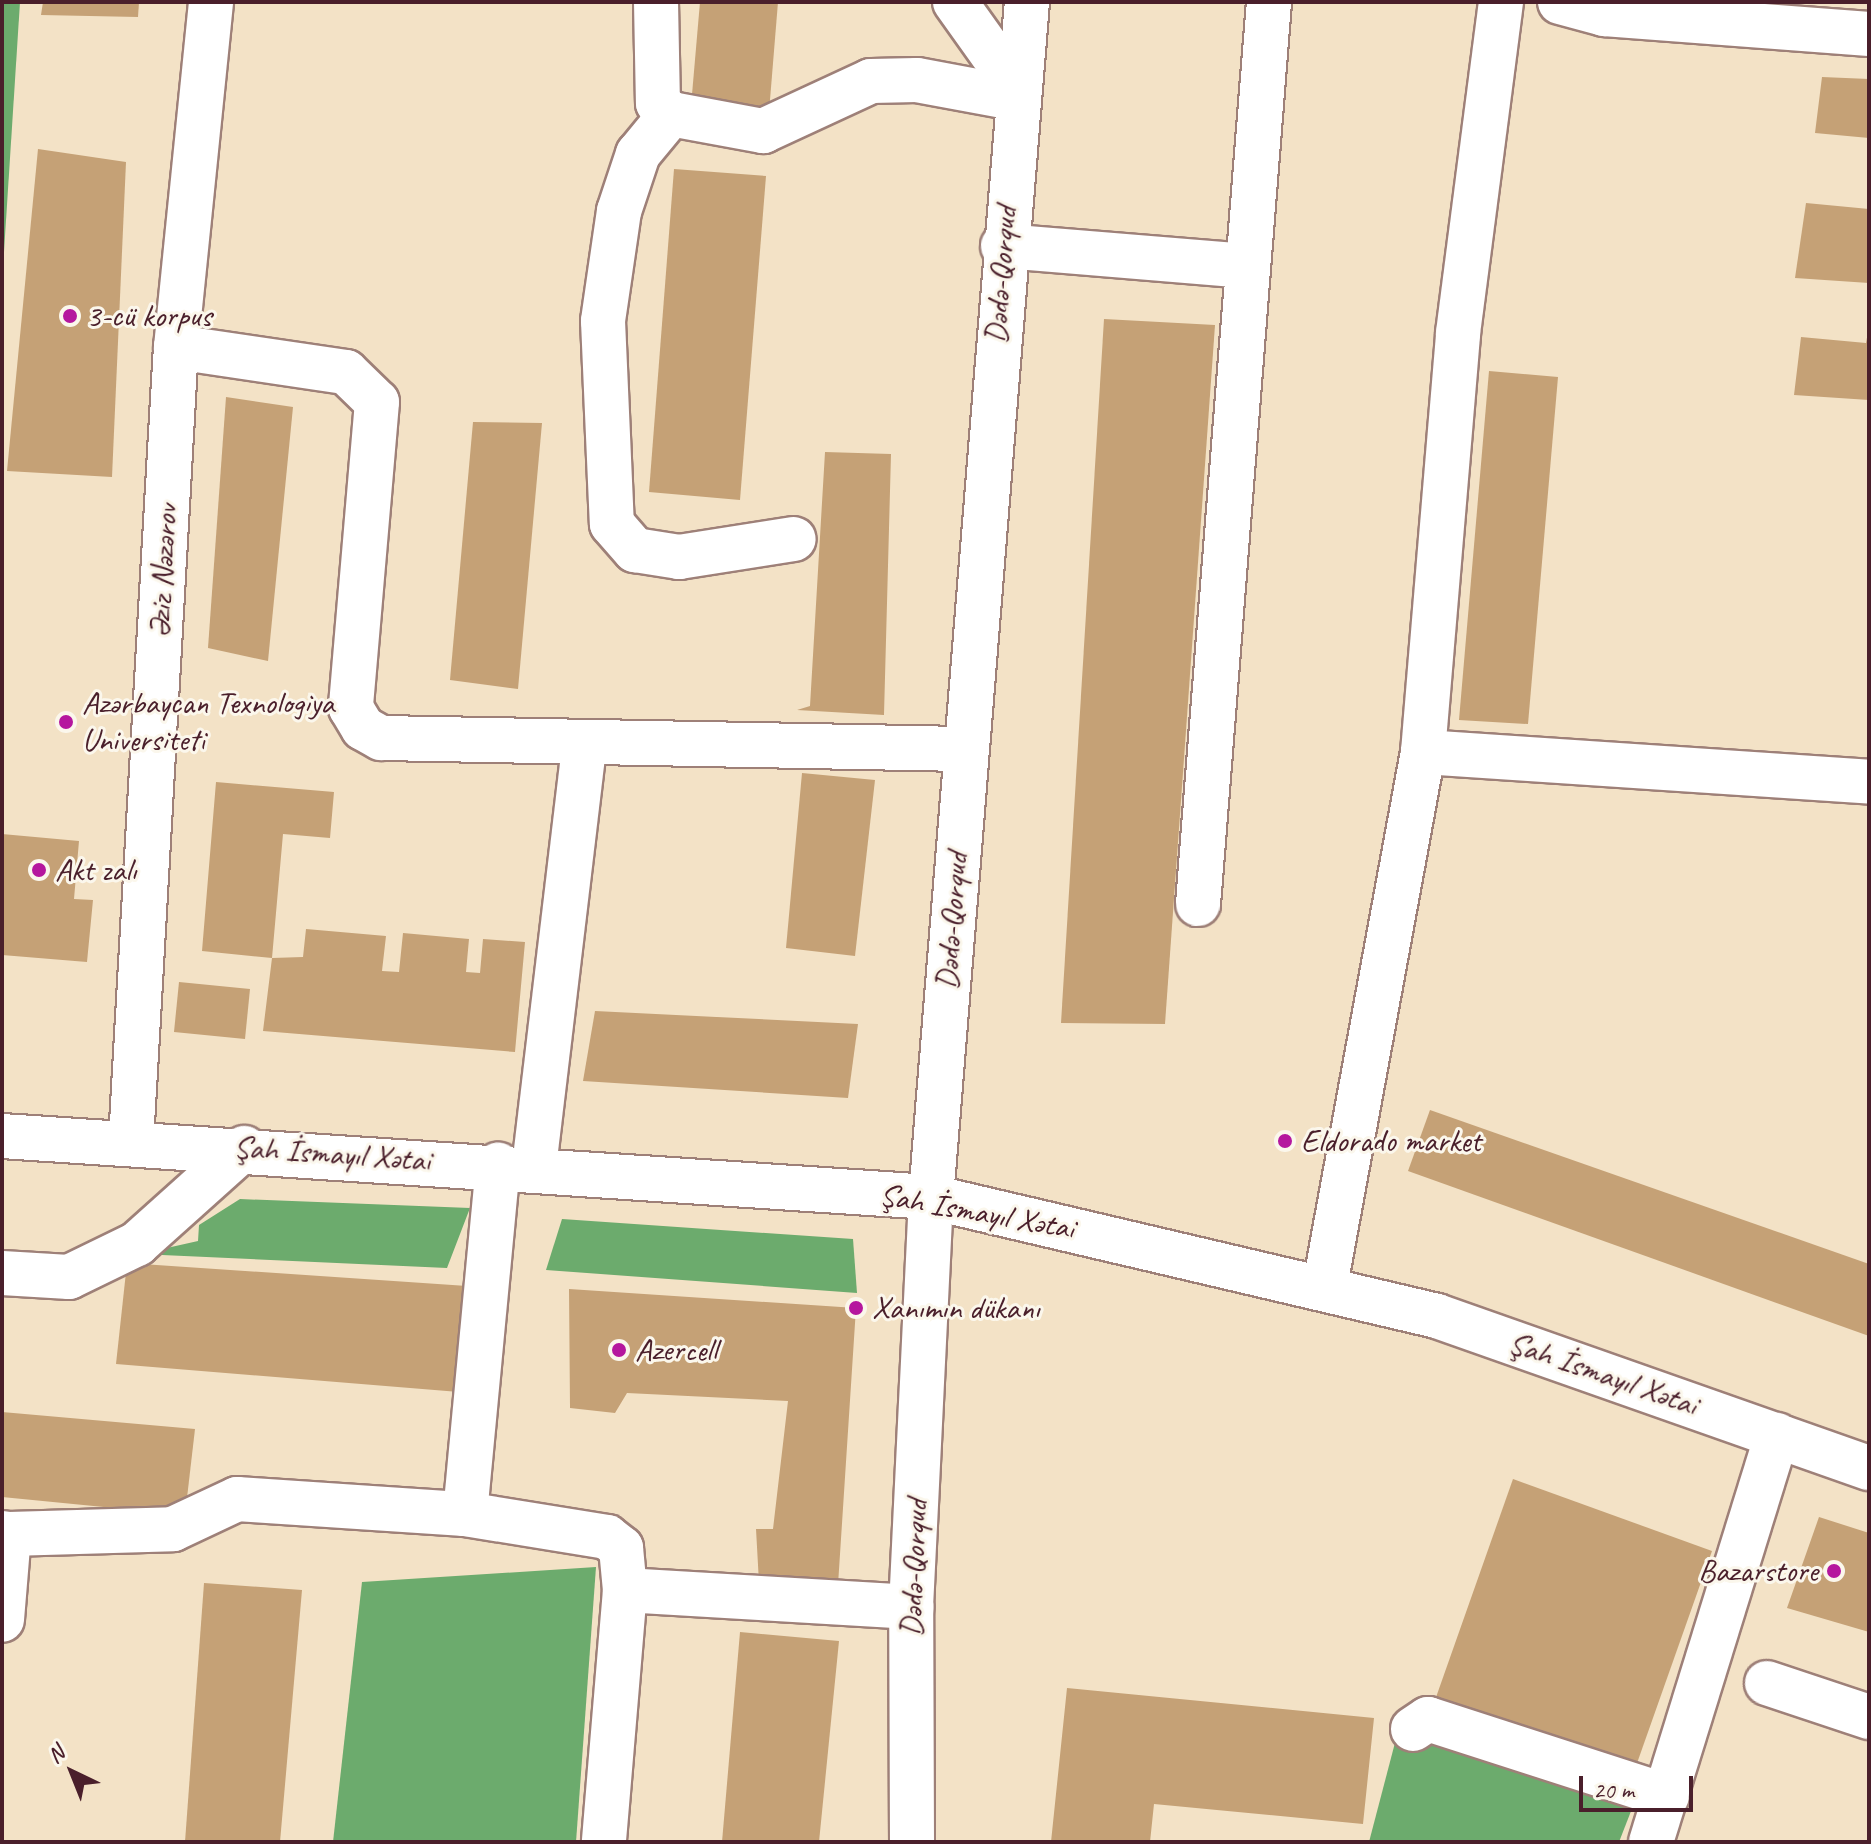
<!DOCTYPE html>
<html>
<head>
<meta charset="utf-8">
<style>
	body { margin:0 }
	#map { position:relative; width:1871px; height:1844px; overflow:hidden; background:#f3e2c6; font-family:Caveat,sans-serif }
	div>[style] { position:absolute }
	.forest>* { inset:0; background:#6cab6d }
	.building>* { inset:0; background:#c5a176 }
	.roads { filter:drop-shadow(2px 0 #9e8078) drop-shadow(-2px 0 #9e8078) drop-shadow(0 2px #9e8078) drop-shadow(0 -2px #9e8078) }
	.minor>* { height:44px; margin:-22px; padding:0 22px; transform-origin:22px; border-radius:22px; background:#fff }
	.major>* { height:44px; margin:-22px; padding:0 22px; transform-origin:22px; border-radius:22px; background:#fff }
	.dots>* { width:22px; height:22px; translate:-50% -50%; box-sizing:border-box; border:4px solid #fbf7ec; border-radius:50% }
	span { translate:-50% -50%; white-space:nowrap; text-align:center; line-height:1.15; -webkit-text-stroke:6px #fbf7ec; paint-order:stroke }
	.street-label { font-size:32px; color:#4a1f2b }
	.poi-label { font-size:32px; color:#4a1f2b }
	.left { translate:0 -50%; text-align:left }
	.right { translate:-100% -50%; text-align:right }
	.frame { position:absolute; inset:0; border:4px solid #4a1f2b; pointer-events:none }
	.north { position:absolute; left:32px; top:1732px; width:80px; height:80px; -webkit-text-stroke:6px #fbf7ec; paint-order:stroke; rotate:317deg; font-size:22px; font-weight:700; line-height:32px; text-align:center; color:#4a1f2b }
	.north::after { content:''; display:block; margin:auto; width:28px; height:36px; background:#4a1f2b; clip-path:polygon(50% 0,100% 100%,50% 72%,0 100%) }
	.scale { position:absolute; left:1579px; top:1776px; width:114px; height:36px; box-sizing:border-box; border:4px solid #4a1f2b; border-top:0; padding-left:10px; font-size:24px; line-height:28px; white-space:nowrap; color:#4a1f2b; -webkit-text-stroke:6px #fbf7ec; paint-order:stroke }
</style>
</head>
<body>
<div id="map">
	<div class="forest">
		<i style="clip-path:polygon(2px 2px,20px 2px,2px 283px)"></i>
		<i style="clip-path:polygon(240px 1199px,470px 1208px,447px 1268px,140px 1254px,198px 1241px,199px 1225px)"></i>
		<i style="clip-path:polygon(562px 1219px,853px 1239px,857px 1293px,546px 1270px)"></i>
		<i style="clip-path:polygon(596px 1567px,576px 1842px,333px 1842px,362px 1582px)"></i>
		<i style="clip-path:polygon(1402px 1716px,1640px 1788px,1619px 1842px,1369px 1842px)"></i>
	</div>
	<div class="building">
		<i style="clip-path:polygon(43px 2px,139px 2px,138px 17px,41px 15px)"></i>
		<i style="clip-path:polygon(700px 2px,778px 2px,769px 112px,691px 106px)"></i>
		<i style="clip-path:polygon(1822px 77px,1869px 79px,1869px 138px,1815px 133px)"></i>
		<i style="clip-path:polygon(38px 149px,126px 162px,112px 477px,7px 471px)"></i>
		<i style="clip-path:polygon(674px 169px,766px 176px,740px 500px,649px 492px)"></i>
		<i style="clip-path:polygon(1806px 203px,1869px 209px,1869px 283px,1795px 278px)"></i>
		<i style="clip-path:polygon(1104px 319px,1215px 325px,1165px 1024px,1061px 1023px)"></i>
		<i style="clip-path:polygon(1869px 326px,1869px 400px,1794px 395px,1801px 337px,1866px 343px)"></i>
		<i style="clip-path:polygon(1489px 371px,1558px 377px,1528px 724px,1459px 720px)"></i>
		<i style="clip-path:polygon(226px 397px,293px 407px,268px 661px,208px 648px)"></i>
		<i style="clip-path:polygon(473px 422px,542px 423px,518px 689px,450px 680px)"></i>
		<i style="clip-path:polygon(825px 452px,891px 454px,884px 715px,797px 710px,810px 706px)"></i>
		<i style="clip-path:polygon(802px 773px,875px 780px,855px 956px,786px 948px)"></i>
		<i style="clip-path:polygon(216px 782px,334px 792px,330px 838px,283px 834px,272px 958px,202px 951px)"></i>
		<i style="clip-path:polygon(2px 834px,79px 841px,74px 899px,93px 900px,87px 962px,2px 955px)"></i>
		<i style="clip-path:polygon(306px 929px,386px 936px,382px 971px,399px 972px,403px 933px,469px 939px,466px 972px,480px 973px,483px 939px,525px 942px,515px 1052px,263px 1031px,272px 958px,303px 957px)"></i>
		<i style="clip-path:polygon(179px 982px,250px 989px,245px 1039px,174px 1032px)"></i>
		<i style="clip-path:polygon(595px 1011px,858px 1024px,848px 1098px,583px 1081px)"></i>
		<i style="clip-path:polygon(1430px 1110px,1869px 1264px,1869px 1336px,1408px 1171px)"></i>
		<i style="clip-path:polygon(127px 1263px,467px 1286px,459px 1392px,116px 1364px)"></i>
		<i style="clip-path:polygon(569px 1289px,856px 1308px,838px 1585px,759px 1583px,756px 1529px,773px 1529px,788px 1401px,627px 1393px,615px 1413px,570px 1408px)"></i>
		<i style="clip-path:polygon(2px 1412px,195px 1429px,185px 1515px,2px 1497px)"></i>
		<i style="clip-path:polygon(1513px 1479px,1712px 1551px,1636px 1766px,1434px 1703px)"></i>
		<i style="clip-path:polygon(1819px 1517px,1869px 1533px,1869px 1632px,1787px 1608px)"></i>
		<i style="clip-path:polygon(204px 1583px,302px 1590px,280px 1842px,185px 1842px)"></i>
		<i style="clip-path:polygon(740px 1632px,839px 1641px,819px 1842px,722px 1842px)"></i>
		<i style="clip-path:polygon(1067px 1688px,1374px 1718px,1363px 1824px,1154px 1804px,1150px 1842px,1051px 1842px)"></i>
	</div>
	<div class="roads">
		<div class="minor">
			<i style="left:656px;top:2px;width:101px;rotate:88.9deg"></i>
			<i style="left:658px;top:103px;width:17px;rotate:40deg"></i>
			<i style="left:671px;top:114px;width:94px;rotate:10.5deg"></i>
			<i style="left:763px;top:131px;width:119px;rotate:-24.8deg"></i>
			<i style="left:871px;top:81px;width:46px;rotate:-1.2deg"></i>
			<i style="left:917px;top:80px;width:99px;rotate:10.5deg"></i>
			<i style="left:955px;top:2px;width:103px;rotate:54.5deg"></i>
			<i style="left:1560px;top:2px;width:46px;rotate:15.3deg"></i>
			<i style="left:1604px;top:14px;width:266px;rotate:4.3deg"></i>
			<i style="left:671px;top:114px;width:52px;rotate:129.5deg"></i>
			<i style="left:638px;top:154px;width:60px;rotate:108.4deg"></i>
			<i style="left:619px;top:211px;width:111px;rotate:98.3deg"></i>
			<i style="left:603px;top:321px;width:203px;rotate:87.5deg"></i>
			<i style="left:612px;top:524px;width:35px;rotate:49deg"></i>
			<i style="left:635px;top:550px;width:45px;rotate:9deg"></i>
			<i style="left:679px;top:557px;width:116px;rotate:-8.9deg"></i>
			<i style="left:1003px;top:246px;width:244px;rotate:4.7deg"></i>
			<i style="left:176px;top:347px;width:172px;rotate:8.4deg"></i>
			<i style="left:346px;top:372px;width:43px;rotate:44.1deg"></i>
			<i style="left:377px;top:402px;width:307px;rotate:94.9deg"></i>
			<i style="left:351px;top:708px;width:23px;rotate:59deg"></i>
			<i style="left:363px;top:728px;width:21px;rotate:29deg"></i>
			<i style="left:381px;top:738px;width:583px;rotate:1.08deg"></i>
			<i style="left:1423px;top:752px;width:447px;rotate:3.8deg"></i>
			<i style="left:1198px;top:904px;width:905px;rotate:-85.5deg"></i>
			<i style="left:131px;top:1141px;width:795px;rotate:-86.76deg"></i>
			<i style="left:176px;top:347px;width:347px;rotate:-84.2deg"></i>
			<i style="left:534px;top:1167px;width:424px;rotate:-83.2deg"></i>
			<i style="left:2px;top:1273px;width:67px;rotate:3.4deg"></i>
			<i style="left:69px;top:1277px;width:76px;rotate:-25.9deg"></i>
			<i style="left:137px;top:1244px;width:144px;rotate:-41.9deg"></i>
			<i style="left:1325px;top:1285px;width:542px;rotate:-79.58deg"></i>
			<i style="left:1423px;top:752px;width:420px;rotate:-85.2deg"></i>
			<i style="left:1458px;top:333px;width:334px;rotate:-82.6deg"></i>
			<i style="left:465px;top:1514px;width:351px;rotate:-84.6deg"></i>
			<i style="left:2px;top:1533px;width:7px;rotate:8deg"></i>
			<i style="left:9px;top:1534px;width:86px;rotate:94.7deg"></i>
			<i style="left:9px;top:1534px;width:164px;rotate:-1.7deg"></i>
			<i style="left:173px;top:1529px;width:71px;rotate:-25.1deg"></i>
			<i style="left:237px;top:1499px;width:228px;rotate:3.8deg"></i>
			<i style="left:465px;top:1514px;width:144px;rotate:9.2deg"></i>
			<i style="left:607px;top:1537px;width:18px;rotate:38deg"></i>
			<i style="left:621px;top:1548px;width:42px;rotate:84.6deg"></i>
			<i style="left:625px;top:1590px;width:253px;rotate:94.8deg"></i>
			<i style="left:625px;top:1590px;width:287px;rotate:3.4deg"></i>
			<i style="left:1767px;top:1683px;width:108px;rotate:18.4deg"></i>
			<i style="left:1413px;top:1729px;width:18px;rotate:-34deg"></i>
			<i style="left:1428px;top:1719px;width:251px;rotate:17.9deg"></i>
			<i style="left:912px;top:1842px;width:235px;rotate:-90.2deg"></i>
			<i style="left:911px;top:1607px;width:410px;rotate:-87.2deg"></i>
			<i style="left:931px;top:1197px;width:1199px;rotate:-85.41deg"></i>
			<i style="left:1651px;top:1842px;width:426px;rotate:-72.8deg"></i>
		</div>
		<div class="major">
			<i style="left:2px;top:1136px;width:931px;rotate:3.76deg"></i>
			<i style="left:931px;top:1197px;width:520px;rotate:13.23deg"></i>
			<i style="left:1437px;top:1316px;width:458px;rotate:19.4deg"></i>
		</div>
	</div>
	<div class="dots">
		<i style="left:70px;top:316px;background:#b5179e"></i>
		<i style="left:66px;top:722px;background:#b5179e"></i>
		<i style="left:39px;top:870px;background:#b5179e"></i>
		<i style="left:1285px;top:1141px;background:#b5179e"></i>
		<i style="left:856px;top:1308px;background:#b5179e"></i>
		<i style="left:619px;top:1350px;background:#b5179e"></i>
		<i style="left:1834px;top:1571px;background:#b5179e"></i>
	</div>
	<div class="street-label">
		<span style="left:1001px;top:275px;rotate:-86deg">Dədə-Qorqud</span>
		<span style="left:163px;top:571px;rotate:-87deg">Əziz Nəzərov</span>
		<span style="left:952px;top:921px;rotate:-86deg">Dədə-Qorqud</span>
		<span style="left:332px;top:1154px;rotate:4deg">Şah İsmayıl Xətai</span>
		<span style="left:977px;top:1212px;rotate:10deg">Şah İsmayıl Xətai</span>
		<span style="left:1603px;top:1374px;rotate:19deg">Şah İsmayıl Xətai</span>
		<span style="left:914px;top:1568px;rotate:-88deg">Dədə-Qorqud</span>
	</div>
	<div class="poi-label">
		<span class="left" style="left:86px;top:316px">3-cü korpus</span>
		<span class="left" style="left:82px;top:722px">Azərbaycan Texnologiya<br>Universiteti</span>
		<span class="left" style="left:55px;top:870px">Akt zalı</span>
		<span class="left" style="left:1301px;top:1141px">Eldorado market</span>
		<span class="left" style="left:872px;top:1308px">Xanımın dükanı</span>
		<span class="left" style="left:635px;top:1350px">Azercell</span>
		<span class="right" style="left:1818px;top:1571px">Bazarstore</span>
	</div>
	<div class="frame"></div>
	<div class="north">N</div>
	<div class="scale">20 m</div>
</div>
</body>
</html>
